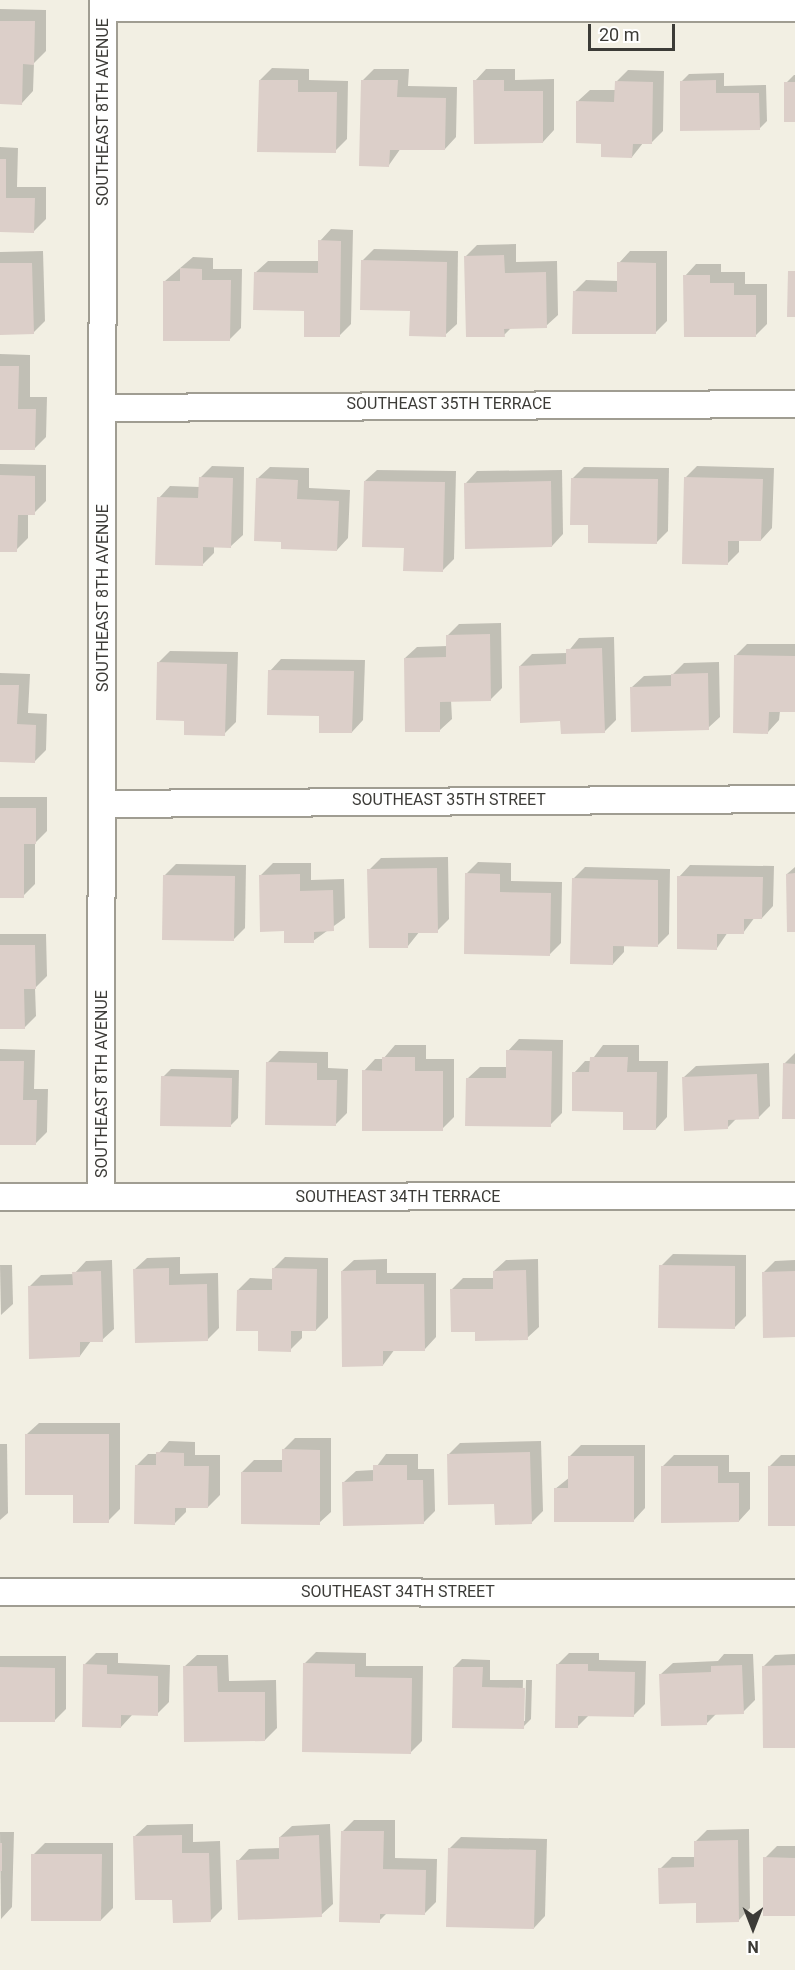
<!DOCTYPE html>
<html>
<head>
<meta charset="utf-8">
<style>
	body { margin:0 }
	#map { position:relative; width:795px; height:1970px; overflow:hidden; background:#f2efe3; font-family:Roboto,sans-serif }
	div>[style] { position:absolute }
	.shadow>* { inset:0; background:#0003 }
	.building>* { inset:0; background:#dccfc9 }
	.roads { filter:drop-shadow(2px 0 #a09d92) drop-shadow(-2px 0 #a09d92) drop-shadow(0 2px #a09d92) drop-shadow(0 -2px #a09d92) }
	.street>* { height:26px; margin:-13px; padding:0 13px; transform-origin:13px; border-radius:13px; background:#fff }
	span { translate:-50% -50%; white-space:nowrap; text-align:center; line-height:1.15; -webkit-text-stroke:4.5px #fff; paint-order:stroke }
	.street-label { font-size:16px; color:#3c3b37 }
	.north { position:absolute; left:723px; top:1898px; width:60px; height:60px; -webkit-text-stroke:4px #fff; paint-order:stroke; rotate:180deg; font-size:16px; font-weight:700; line-height:24px; text-align:center; color:#3c3b37 }
	.north::after { content:''; display:block; margin:auto; width:21px; height:27px; background:#3c3b37; clip-path:polygon(50% 0,100% 100%,50% 72%,0 100%) }
	.scale { position:absolute; left:588px; top:24px; width:87px; height:27px; box-sizing:border-box; border:3px solid #3c3b37; border-top:0; padding-left:8px; font-size:18px; line-height:21px; white-space:nowrap; color:#3c3b37; -webkit-text-stroke:4px #fff; paint-order:stroke }
</style>
</head>
<body>
<div id="map">
	<div class="shadow">
		<i style="clip-path:polygon(0 9px,46px 10px,46px 51px,34px 63px,33px 91px,22px 103px,0 103px)"></i>
		<i style="clip-path:polygon(272px 68px,309px 69px,309px 80px,348px 81px,347px 139px,335px 151px,260px 80px)"></i>
		<i style="clip-path:polygon(374px 69px,409px 69px,408px 86px,457px 87px,456px 137px,445px 149px,401px 148px,389px 165px,362px 81px)"></i>
		<i style="clip-path:polygon(486px 69px,515px 69px,515px 80px,554px 79px,554px 130px,543px 142px,475px 81px)"></i>
		<i style="clip-path:polygon(628px 70px,664px 71px,663px 131px,651px 143px,643px 143px,632px 157px,603px 142px,578px 101px,590px 90px,616px 90px,616px 82px)"></i>
		<i style="clip-path:polygon(724px 73px,724px 86px,766px 85px,767px 121px,759px 129px,681px 82px,689px 74px)"></i>
		<i style="clip-path:polygon(794px 75px,795px 75px,795px 121px,786px 83px)"></i>
		<i style="clip-path:polygon(0 147px,18px 148px,17px 187px,46px 187px,46px 219px,34px 231px,0 231px)"></i>
		<i style="clip-path:polygon(331px 229px,353px 230px,351px 324px,339px 336px,256px 272px,268px 261px,319px 261px,320px 241px)"></i>
		<i style="clip-path:polygon(516px 244px,516px 262px,557px 261px,558px 315px,546px 326px,512px 327px,504px 335px,466px 256px,477px 245px)"></i>
		<i style="clip-path:polygon(374px 249px,458px 251px,457px 324px,445px 335px,362px 261px)"></i>
		<i style="clip-path:polygon(43px 251px,45px 321px,33px 333px,0 333px,0 252px)"></i>
		<i style="clip-path:polygon(630px 251px,667px 251px,667px 321px,655px 333px,574px 292px,586px 280px,619px 281px,619px 263px)"></i>
		<i style="clip-path:polygon(193px 257px,213px 258px,213px 269px,242px 269px,241px 328px,229px 340px,165px 281px)"></i>
		<i style="clip-path:polygon(696px 264px,721px 264px,721px 272px,745px 272px,745px 284px,767px 284px,767px 324px,755px 336px,685px 276px)"></i>
		<i style="clip-path:polygon(0 354px,30px 355px,30px 397px,47px 397px,46px 437px,35px 448px,0 448px)"></i>
		<i style="clip-path:polygon(0 464px,46px 465px,46px 501px,34px 513px,28px 513px,28px 538px,16px 550px,0 550px)"></i>
		<i style="clip-path:polygon(212px 466px,244px 467px,243px 535px,231px 546px,214px 546px,214px 553px,202px 565px,159px 498px,170px 486px,200px 487px,200px 478px)"></i>
		<i style="clip-path:polygon(697px 466px,774px 468px,772px 528px,761px 540px,739px 539px,739px 552px,727px 564px,685px 478px)"></i>
		<i style="clip-path:polygon(270px 467px,309px 468px,309px 488px,350px 490px,348px 538px,337px 550px,283px 541px,258px 478px)"></i>
		<i style="clip-path:polygon(584px 467px,669px 468px,668px 531px,656px 543px,590px 524px,572px 479px)"></i>
		<i style="clip-path:polygon(377px 470px,456px 471px,454px 559px,442px 571px,405px 546px,365px 481px)"></i>
		<i style="clip-path:polygon(562px 470px,563px 534px,552px 546px,466px 483px,477px 471px)"></i>
		<i style="clip-path:polygon(501px 623px,502px 688px,490px 700px,451px 700px,452px 719px,440px 730px,405px 658px,417px 647px,448px 646px,448px 635px,459px 624px)"></i>
		<i style="clip-path:polygon(614px 637px,616px 720px,604px 732px,562px 720px,520px 666px,532px 654px,567px 653px,579px 638px)"></i>
		<i style="clip-path:polygon(747px 644px,795px 644px,795px 711px,780px 711px,779px 720px,768px 732px,735px 656px)"></i>
		<i style="clip-path:polygon(170px 651px,238px 652px,236px 722px,224px 734px,186px 720px,159px 662px)"></i>
		<i style="clip-path:polygon(281px 659px,365px 660px,363px 720px,352px 732px,321px 714px,270px 671px)"></i>
		<i style="clip-path:polygon(719px 662px,720px 717px,708px 728px,632px 687px,644px 676px,672px 675px,684px 663px)"></i>
		<i style="clip-path:polygon(0 673px,30px 674px,28px 713px,47px 714px,46px 750px,34px 762px,0 760px)"></i>
		<i style="clip-path:polygon(0 797px,47px 797px,47px 831px,35px 843px,35px 884px,23px 896px,0 896px)"></i>
		<i style="clip-path:polygon(448px 857px,449px 919px,437px 931px,420px 931px,408px 946px,369px 870px,381px 858px)"></i>
		<i style="clip-path:polygon(478px 862px,511px 863px,511px 881px,562px 882px,561px 943px,549px 955px,466px 874px)"></i>
		<i style="clip-path:polygon(273px 863px,311px 863px,311px 880px,344px 879px,345px 918px,313px 941px,285px 930px,261px 875px)"></i>
		<i style="clip-path:polygon(176px 864px,246px 865px,245px 928px,233px 940px,164px 876px)"></i>
		<i style="clip-path:polygon(690px 865px,774px 866px,773px 906px,762px 918px,755px 917px,743px 933px,728px 932px,717px 948px,679px 877px)"></i>
		<i style="clip-path:polygon(585px 867px,670px 869px,669px 934px,657px 946px,624px 945px,624px 952px,613px 964px,573px 879px)"></i>
		<i style="clip-path:polygon(795px 867px,795px 931px,787px 874px)"></i>
		<i style="clip-path:polygon(0 934px,46px 934px,47px 976px,35px 988px,36px 1016px,24px 1028px,0 1028px)"></i>
		<i style="clip-path:polygon(519px 1039px,563px 1040px,562px 1113px,550px 1125px,468px 1078px,480px 1067px,507px 1067px,508px 1051px)"></i>
		<i style="clip-path:polygon(395px 1045px,426px 1045px,426px 1059px,454px 1059px,454px 1117px,442px 1129px,364px 1071px,375px 1059px,383px 1059px)"></i>
		<i style="clip-path:polygon(603px 1045px,639px 1045px,639px 1061px,668px 1061px,667px 1117px,656px 1129px,574px 1073px,585px 1061px,591px 1061px)"></i>
		<i style="clip-path:polygon(0 1049px,35px 1050px,34px 1089px,48px 1089px,47px 1132px,36px 1143px,0 1143px)"></i>
		<i style="clip-path:polygon(279px 1051px,328px 1052px,328px 1068px,348px 1069px,347px 1113px,335px 1125px,267px 1063px)"></i>
		<i style="clip-path:polygon(795px 1053px,795px 1118px,784px 1064px)"></i>
		<i style="clip-path:polygon(769px 1063px,770px 1106px,758px 1118px,737px 1118px,727px 1128px,684px 1077px,696px 1066px)"></i>
		<i style="clip-path:polygon(171px 1069px,239px 1070px,238px 1118px,230px 1126px,163px 1077px)"></i>
		<i style="clip-path:polygon(673px 1254px,746px 1255px,746px 1316px,734px 1328px,661px 1266px)"></i>
		<i style="clip-path:polygon(180px 1257px,180px 1274px,218px 1273px,219px 1328px,207px 1340px,135px 1269px,147px 1258px)"></i>
		<i style="clip-path:polygon(285px 1257px,328px 1258px,328px 1318px,316px 1330px,302px 1330px,302px 1338px,290px 1350px,260px 1330px,238px 1290px,250px 1278px,273px 1279px,273px 1269px)"></i>
		<i style="clip-path:polygon(387px 1259px,387px 1273px,436px 1273px,436px 1337px,425px 1349px,395px 1349px,383px 1365px,342px 1271px,354px 1260px)"></i>
		<i style="clip-path:polygon(538px 1259px,539px 1327px,527px 1338px,476px 1330px,451px 1290px,463px 1278px,494px 1278px,494px 1271px,506px 1260px)"></i>
		<i style="clip-path:polygon(112px 1260px,114px 1329px,102px 1340px,91px 1341px,80px 1356px,29px 1287px,41px 1275px,74px 1274px,86px 1261px)"></i>
		<i style="clip-path:polygon(795px 1260px,795px 1335px,764px 1272px,775px 1261px)"></i>
		<i style="clip-path:polygon(0 1265px,12px 1265px,13px 1304px,1px 1315px)"></i>
		<i style="clip-path:polygon(39px 1423px,120px 1423px,120px 1509px,108px 1521px,74px 1494px,27px 1434px)"></i>
		<i style="clip-path:polygon(295px 1438px,331px 1438px,331px 1512px,319px 1523px,242px 1472px,254px 1460px,283px 1460px,283px 1450px)"></i>
		<i style="clip-path:polygon(169px 1441px,195px 1442px,195px 1455px,220px 1455px,220px 1495px,208px 1507px,186px 1506px,186px 1512px,174px 1524px,136px 1466px,148px 1454px,158px 1454px)"></i>
		<i style="clip-path:polygon(541px 1441px,543px 1511px,531px 1523px,495px 1502px,448px 1455px,460px 1443px)"></i>
		<i style="clip-path:polygon(0 1444px,7px 1444px,8px 1513px,0 1520px)"></i>
		<i style="clip-path:polygon(581px 1445px,645px 1445px,645px 1508px,634px 1520px,555px 1489px,570px 1477px,570px 1456px)"></i>
		<i style="clip-path:polygon(386px 1454px,418px 1454px,418px 1469px,434px 1469px,435px 1511px,423px 1523px,344px 1482px,356px 1471px,374px 1470px)"></i>
		<i style="clip-path:polygon(674px 1455px,729px 1455px,729px 1472px,750px 1472px,750px 1509px,739px 1521px,662px 1467px)"></i>
		<i style="clip-path:polygon(781px 1455px,795px 1455px,795px 1525px,769px 1467px)"></i>
		<i style="clip-path:polygon(316px 1652px,366px 1653px,366px 1666px,423px 1666px,422px 1741px,410px 1753px,305px 1663px)"></i>
		<i style="clip-path:polygon(96px 1653px,118px 1653px,118px 1663px,170px 1665px,169px 1702px,157px 1714px,132px 1715px,121px 1727px,85px 1664px)"></i>
		<i style="clip-path:polygon(569px 1653px,599px 1653px,599px 1660px,646px 1661px,645px 1704px,633px 1716px,589px 1715px,577px 1727px,558px 1664px)"></i>
		<i style="clip-path:polygon(724px 1654px,753px 1654px,755px 1700px,743px 1712px,717px 1713px,707px 1723px,661px 1674px,673px 1663px,718px 1661px)"></i>
		<i style="clip-path:polygon(795px 1654px,795px 1746px,764px 1666px,775px 1655px)"></i>
		<i style="clip-path:polygon(197px 1655px,228px 1655px,229px 1681px,276px 1680px,277px 1728px,265px 1740px,185px 1666px)"></i>
		<i style="clip-path:polygon(0 1656px,66px 1656px,66px 1709px,55px 1720px,0 1720px)"></i>
		<i style="clip-path:polygon(462px 1659px,490px 1660px,490px 1680px,523px 1680px,522px 1721px,525px 1721px,526px 1680px,532px 1680px,531px 1719px,523px 1727px,454px 1667px)"></i>
		<i style="clip-path:polygon(354px 1820px,395px 1820px,395px 1858px,437px 1859px,436px 1902px,425px 1913px,387px 1913px,379px 1921px,342px 1832px)"></i>
		<i style="clip-path:polygon(193px 1824px,193px 1842px,220px 1841px,222px 1909px,210px 1921px,174px 1898px,135px 1836px,147px 1825px)"></i>
		<i style="clip-path:polygon(330px 1824px,333px 1904px,321px 1915px,238px 1861px,249px 1849px,281px 1848px,280px 1837px,292px 1826px)"></i>
		<i style="clip-path:polygon(749px 1829px,750px 1908px,739px 1920px,697px 1901px,660px 1869px,672px 1857px,696px 1857px,695px 1842px,707px 1830px)"></i>
		<i style="clip-path:polygon(0 1832px,14px 1832px,12px 1907px,1px 1919px)"></i>
		<i style="clip-path:polygon(461px 1837px,547px 1839px,545px 1916px,534px 1928px,449px 1849px)"></i>
		<i style="clip-path:polygon(45px 1843px,113px 1843px,113px 1908px,101px 1920px,33px 1855px)"></i>
		<i style="clip-path:polygon(777px 1846px,795px 1846px,795px 1915px,765px 1858px)"></i>
	</div>
	<div class="building">
		<i style="clip-path:polygon(0 21px,35px 21px,34px 65px,23px 64px,22px 105px,0 104px)"></i>
		<i style="clip-path:polygon(259px 80px,298px 80px,298px 92px,337px 92px,336px 153px,257px 152px)"></i>
		<i style="clip-path:polygon(361px 80px,398px 80px,397px 97px,446px 98px,445px 150px,390px 150px,389px 167px,359px 166px)"></i>
		<i style="clip-path:polygon(473px 80px,504px 80px,504px 91px,543px 91px,543px 143px,474px 144px)"></i>
		<i style="clip-path:polygon(716px 80px,716px 93px,759px 93px,760px 130px,680px 131px,680px 81px)"></i>
		<i style="clip-path:polygon(615px 81px,653px 82px,652px 144px,633px 144px,632px 158px,601px 157px,601px 144px,576px 143px,576px 101px,614px 102px)"></i>
		<i style="clip-path:polygon(784px 82px,795px 82px,795px 122px,784px 122px)"></i>
		<i style="clip-path:polygon(0 159px,6px 159px,6px 198px,35px 198px,34px 233px,0 232px)"></i>
		<i style="clip-path:polygon(318px 240px,341px 241px,340px 337px,304px 337px,304px 311px,253px 310px,254px 272px,318px 273px)"></i>
		<i style="clip-path:polygon(504px 255px,505px 273px,546px 272px,547px 328px,504px 329px,505px 337px,466px 337px,464px 256px)"></i>
		<i style="clip-path:polygon(361px 260px,447px 262px,446px 337px,409px 336px,410px 311px,360px 310px)"></i>
		<i style="clip-path:polygon(617px 262px,656px 263px,656px 334px,572px 334px,573px 291px,617px 292px)"></i>
		<i style="clip-path:polygon(0 263px,32px 263px,34px 334px,0 335px)"></i>
		<i style="clip-path:polygon(180px 268px,202px 269px,202px 280px,231px 280px,230px 341px,163px 341px,163px 281px,180px 281px)"></i>
		<i style="clip-path:polygon(788px 271px,795px 271px,795px 317px,787px 317px)"></i>
		<i style="clip-path:polygon(683px 275px,710px 275px,710px 283px,734px 283px,734px 295px,756px 295px,756px 337px,684px 337px)"></i>
		<i style="clip-path:polygon(0 366px,19px 366px,18px 409px,36px 409px,35px 450px,0 450px)"></i>
		<i style="clip-path:polygon(0 475px,35px 476px,35px 515px,18px 515px,17px 552px,0 552px)"></i>
		<i style="clip-path:polygon(199px 477px,233px 478px,231px 548px,203px 547px,203px 566px,155px 565px,157px 497px,198px 498px)"></i>
		<i style="clip-path:polygon(684px 477px,763px 479px,761px 541px,728px 541px,728px 565px,682px 564px)"></i>
		<i style="clip-path:polygon(256px 478px,298px 480px,297px 499px,339px 501px,337px 551px,281px 549px,281px 542px,254px 541px)"></i>
		<i style="clip-path:polygon(571px 478px,658px 479px,657px 544px,588px 543px,588px 525px,570px 525px)"></i>
		<i style="clip-path:polygon(364px 481px,445px 482px,443px 572px,403px 571px,404px 548px,362px 547px)"></i>
		<i style="clip-path:polygon(551px 481px,552px 547px,465px 549px,464px 483px)"></i>
		<i style="clip-path:polygon(490px 634px,491px 701px,440px 702px,440px 732px,405px 732px,404px 658px,446px 657px,446px 635px)"></i>
		<i style="clip-path:polygon(602px 648px,605px 733px,561px 734px,560px 721px,520px 723px,519px 666px,566px 664px,566px 649px)"></i>
		<i style="clip-path:polygon(734px 655px,795px 656px,795px 712px,769px 712px,768px 734px,733px 733px)"></i>
		<i style="clip-path:polygon(157px 662px,227px 664px,225px 736px,184px 735px,184px 721px,156px 720px)"></i>
		<i style="clip-path:polygon(268px 670px,354px 671px,352px 733px,319px 733px,319px 716px,267px 715px)"></i>
		<i style="clip-path:polygon(708px 673px,709px 730px,631px 732px,630px 687px,671px 686px,671px 674px)"></i>
		<i style="clip-path:polygon(0 685px,19px 685px,17px 724px,36px 725px,35px 763px,0 762px)"></i>
		<i style="clip-path:polygon(0 808px,36px 808px,36px 844px,24px 844px,24px 898px,0 898px)"></i>
		<i style="clip-path:polygon(437px 868px,438px 933px,408px 933px,408px 948px,369px 948px,367px 869px)"></i>
		<i style="clip-path:polygon(465px 873px,500px 874px,500px 892px,551px 893px,550px 956px,464px 954px)"></i>
		<i style="clip-path:polygon(795px 873px,795px 932px,787px 932px,786px 874px)"></i>
		<i style="clip-path:polygon(300px 874px,300px 891px,333px 890px,334px 931px,314px 932px,314px 943px,284px 943px,284px 931px,260px 932px,259px 875px)"></i>
		<i style="clip-path:polygon(163px 875px,235px 876px,234px 941px,162px 940px)"></i>
		<i style="clip-path:polygon(677px 876px,763px 877px,762px 919px,744px 919px,744px 934px,717px 934px,717px 950px,677px 949px)"></i>
		<i style="clip-path:polygon(572px 878px,658px 880px,658px 947px,613px 946px,613px 965px,570px 964px)"></i>
		<i style="clip-path:polygon(0 945px,35px 945px,36px 989px,24px 989px,25px 1029px,0 1029px)"></i>
		<i style="clip-path:polygon(506px 1050px,552px 1051px,551px 1127px,465px 1126px,466px 1078px,506px 1078px)"></i>
		<i style="clip-path:polygon(382px 1057px,415px 1057px,415px 1071px,443px 1071px,443px 1131px,362px 1131px,362px 1070px,382px 1071px)"></i>
		<i style="clip-path:polygon(590px 1057px,628px 1057px,627px 1072px,657px 1072px,656px 1130px,623px 1130px,623px 1112px,572px 1111px,572px 1072px,589px 1072px)"></i>
		<i style="clip-path:polygon(0 1061px,24px 1061px,23px 1100px,37px 1100px,36px 1145px,0 1145px)"></i>
		<i style="clip-path:polygon(266px 1062px,317px 1063px,317px 1080px,337px 1080px,336px 1126px,265px 1125px)"></i>
		<i style="clip-path:polygon(783px 1063px,795px 1064px,795px 1119px,782px 1119px)"></i>
		<i style="clip-path:polygon(757px 1074px,759px 1119px,728px 1120px,728px 1129px,684px 1131px,682px 1077px)"></i>
		<i style="clip-path:polygon(161px 1076px,232px 1078px,231px 1127px,160px 1126px)"></i>
		<i style="clip-path:polygon(659px 1265px,735px 1266px,735px 1329px,658px 1328px)"></i>
		<i style="clip-path:polygon(169px 1268px,169px 1285px,207px 1284px,208px 1341px,135px 1343px,133px 1269px)"></i>
		<i style="clip-path:polygon(272px 1268px,317px 1269px,316px 1331px,291px 1331px,291px 1352px,258px 1351px,258px 1331px,236px 1331px,237px 1290px,272px 1290px)"></i>
		<i style="clip-path:polygon(376px 1270px,376px 1284px,424px 1284px,425px 1351px,383px 1351px,383px 1366px,342px 1367px,341px 1271px)"></i>
		<i style="clip-path:polygon(526px 1270px,528px 1340px,475px 1341px,475px 1332px,451px 1332px,450px 1289px,493px 1289px,493px 1271px)"></i>
		<i style="clip-path:polygon(101px 1271px,103px 1342px,80px 1342px,80px 1357px,29px 1359px,28px 1286px,73px 1285px,72px 1272px)"></i>
		<i style="clip-path:polygon(795px 1271px,795px 1337px,763px 1338px,762px 1272px)"></i>
		<i style="clip-path:polygon(25px 1434px,109px 1434px,109px 1523px,73px 1523px,73px 1495px,25px 1495px)"></i>
		<i style="clip-path:polygon(282px 1449px,320px 1450px,320px 1525px,241px 1524px,241px 1472px,282px 1472px)"></i>
		<i style="clip-path:polygon(156px 1452px,184px 1453px,184px 1466px,209px 1466px,208px 1508px,175px 1508px,175px 1525px,134px 1524px,135px 1465px,156px 1465px)"></i>
		<i style="clip-path:polygon(530px 1452px,532px 1524px,495px 1525px,494px 1504px,448px 1505px,447px 1454px)"></i>
		<i style="clip-path:polygon(568px 1456px,634px 1456px,634px 1522px,554px 1522px,554px 1488px,568px 1488px)"></i>
		<i style="clip-path:polygon(373px 1465px,407px 1465px,407px 1480px,423px 1480px,424px 1524px,343px 1526px,342px 1482px,373px 1481px)"></i>
		<i style="clip-path:polygon(661px 1466px,718px 1466px,718px 1483px,739px 1483px,739px 1522px,661px 1523px)"></i>
		<i style="clip-path:polygon(768px 1466px,795px 1466px,795px 1526px,768px 1526px)"></i>
		<i style="clip-path:polygon(303px 1663px,355px 1664px,355px 1677px,412px 1678px,411px 1754px,302px 1752px)"></i>
		<i style="clip-path:polygon(83px 1664px,107px 1665px,107px 1674px,158px 1676px,158px 1716px,121px 1715px,121px 1728px,82px 1727px)"></i>
		<i style="clip-path:polygon(556px 1664px,588px 1664px,588px 1671px,635px 1672px,634px 1717px,578px 1716px,578px 1728px,555px 1728px)"></i>
		<i style="clip-path:polygon(742px 1665px,744px 1714px,707px 1715px,707px 1725px,661px 1726px,659px 1674px,711px 1672px,711px 1666px)"></i>
		<i style="clip-path:polygon(795px 1665px,795px 1748px,763px 1748px,762px 1666px)"></i>
		<i style="clip-path:polygon(183px 1666px,217px 1666px,218px 1692px,265px 1692px,265px 1741px,184px 1742px)"></i>
		<i style="clip-path:polygon(0 1667px,55px 1668px,55px 1722px,0 1722px)"></i>
		<i style="clip-path:polygon(453px 1667px,483px 1667px,482px 1687px,525px 1688px,524px 1729px,452px 1728px)"></i>
		<i style="clip-path:polygon(341px 1831px,384px 1831px,383px 1869px,426px 1870px,425px 1915px,380px 1914px,380px 1923px,339px 1922px)"></i>
		<i style="clip-path:polygon(182px 1835px,182px 1853px,209px 1853px,211px 1922px,173px 1923px,172px 1900px,135px 1900px,133px 1836px)"></i>
		<i style="clip-path:polygon(319px 1835px,322px 1917px,238px 1920px,236px 1860px,279px 1859px,279px 1837px)"></i>
		<i style="clip-path:polygon(738px 1840px,739px 1922px,696px 1923px,696px 1903px,659px 1904px,658px 1868px,694px 1867px,694px 1841px)"></i>
		<i style="clip-path:polygon(0 1843px,2px 1843px,2px 1871px,0 1871px)"></i>
		<i style="clip-path:polygon(448px 1848px,536px 1850px,534px 1929px,446px 1927px)"></i>
		<i style="clip-path:polygon(31px 1854px,102px 1854px,101px 1921px,31px 1921px)"></i>
		<i style="clip-path:polygon(763px 1857px,795px 1858px,795px 1916px,763px 1916px)"></i>
	</div>
	<div class="roads">
		<div class="street">
			<i style="left:103px;top:8px;width:692px"></i>
			<i style="left:103px;top:408px;width:692px;rotate:-0.33deg"></i>
			<i style="left:103px;top:804px;width:692px;rotate:-0.41deg"></i>
			<i style="left:0;top:1197px;width:795px;rotate:-0.07deg"></i>
			<i style="left:101px;top:1197px;width:1197px;rotate:-89.9deg"></i>
			<i style="left:0;top:1592px;width:795px;rotate:0.07deg"></i>
		</div>
	</div>
	<div class="street-label">
		<span style="left:103px;top:112px;rotate:-90deg">SOUTHEAST 8TH AVENUE</span>
		<span style="left:449px;top:404px">SOUTHEAST 35TH TERRACE</span>
		<span style="left:103px;top:598px;rotate:-90deg">SOUTHEAST 8TH AVENUE</span>
		<span style="left:449px;top:800px">SOUTHEAST 35TH STREET</span>
		<span style="left:102px;top:1084px;rotate:-90deg">SOUTHEAST 8TH AVENUE</span>
		<span style="left:398px;top:1197px">SOUTHEAST 34TH TERRACE</span>
		<span style="left:398px;top:1592px">SOUTHEAST 34TH STREET</span>
	</div>
	<div class="north">N</div>
	<div class="scale">20 m</div>
</div>
</body>
</html>
